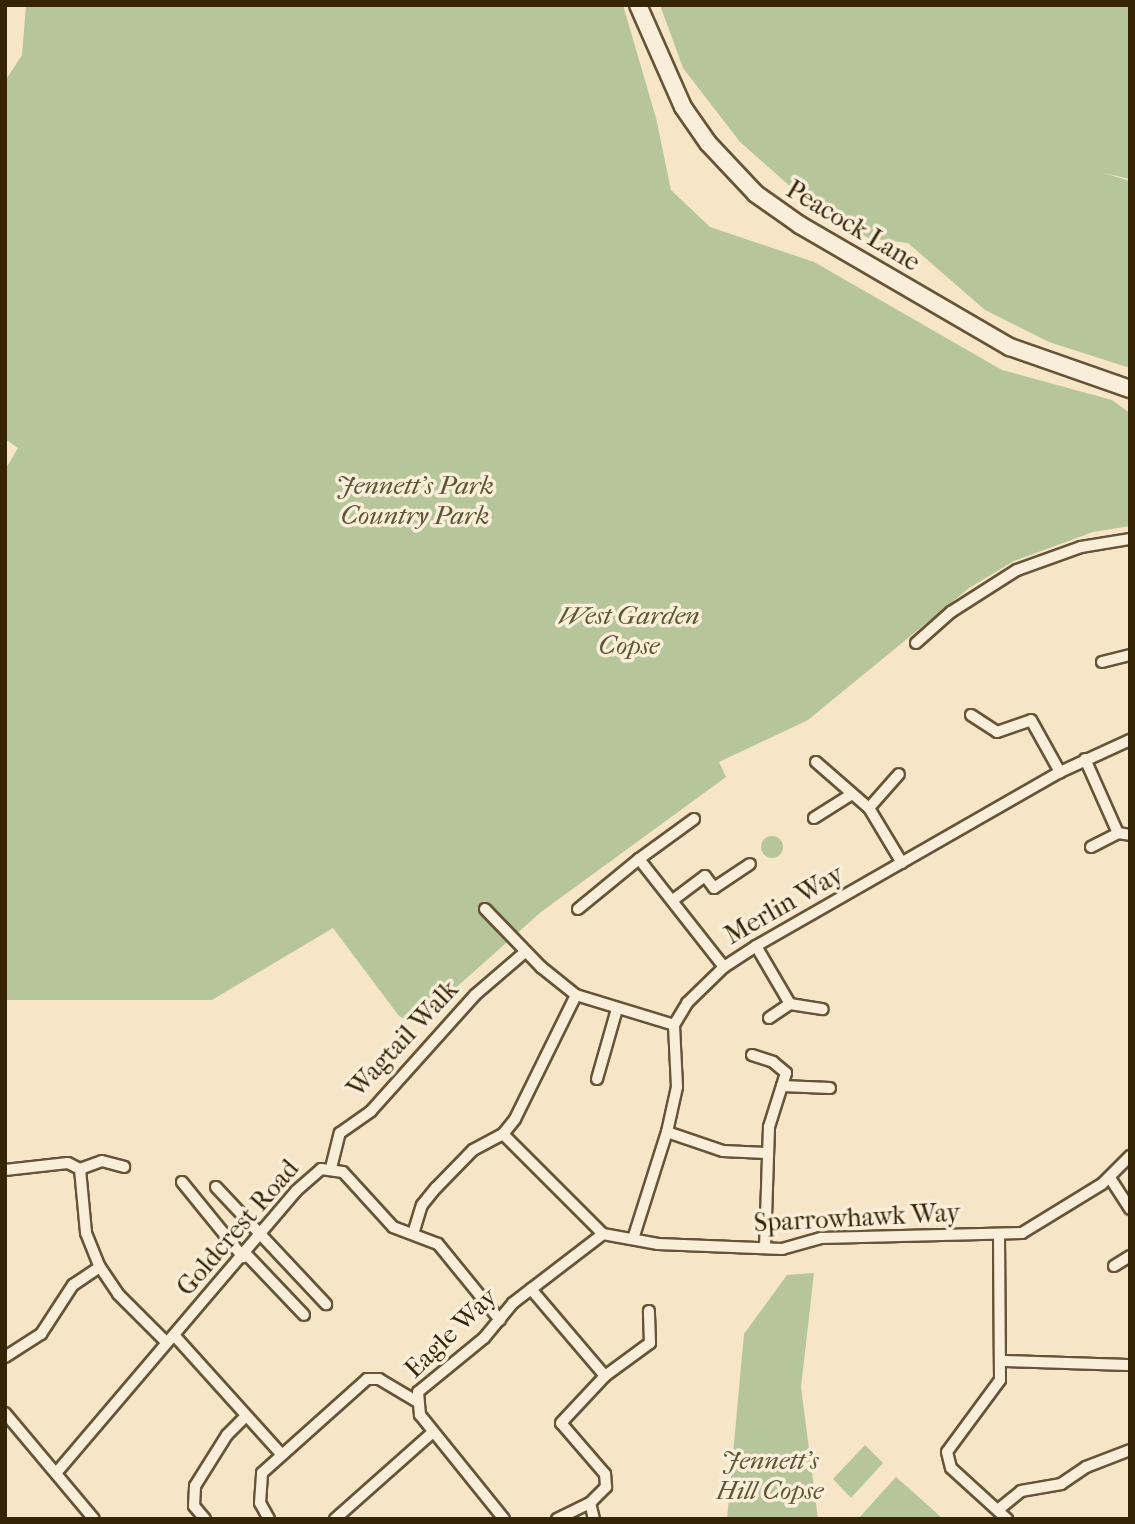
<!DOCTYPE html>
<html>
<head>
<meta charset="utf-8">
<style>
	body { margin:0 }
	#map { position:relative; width:1135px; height:1524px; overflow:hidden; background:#f6e5c6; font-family:"IM FELL French Canon",serif }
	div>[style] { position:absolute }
	.green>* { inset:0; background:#b6c69a }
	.round { border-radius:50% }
	.roads { filter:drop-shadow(2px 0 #665437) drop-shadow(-2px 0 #665437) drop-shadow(0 2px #665437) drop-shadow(0 -2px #665437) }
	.street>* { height:10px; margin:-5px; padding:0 5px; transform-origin:5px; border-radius:5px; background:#f9eeda }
	.secondary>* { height:16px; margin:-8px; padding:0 8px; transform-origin:8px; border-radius:8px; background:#f9eeda }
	span { translate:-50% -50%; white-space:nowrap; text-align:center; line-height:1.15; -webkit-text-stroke:7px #f9eeda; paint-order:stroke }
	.street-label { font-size:26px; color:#362407 }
	.park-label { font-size:26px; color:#5c5533; font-style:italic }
	.frame { position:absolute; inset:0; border:7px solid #362407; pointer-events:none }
</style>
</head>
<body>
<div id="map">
	<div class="green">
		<i style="clip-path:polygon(26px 5px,623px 5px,656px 118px,671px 190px,710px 227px,814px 262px,1002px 370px,1112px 400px,1130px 413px,1130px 526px,1093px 532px,1014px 561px,969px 588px,808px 720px,719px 762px,726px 777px,541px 912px,415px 1024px,399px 1016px,333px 928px,212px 1000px,5px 1000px,5px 470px,18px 448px,5px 439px,5px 81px,22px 55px)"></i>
		<i style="clip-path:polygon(660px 5px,1130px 5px,1130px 179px,1104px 173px,1130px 181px,1130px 368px,1049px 342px,985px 310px,908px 243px,868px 238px,800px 195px,740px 142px,683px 68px)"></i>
		<i class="round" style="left:761px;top:836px;width:22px;height:22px"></i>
		<i style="clip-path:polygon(814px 1273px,801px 1387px,818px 1519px,727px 1519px,744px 1334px,787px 1275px)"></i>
		<i style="clip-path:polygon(865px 1445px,883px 1463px,851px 1498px,833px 1479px)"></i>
		<i style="clip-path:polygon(896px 1477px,921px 1499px,943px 1519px,858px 1519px)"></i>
	</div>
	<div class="roads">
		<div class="street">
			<i style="left:916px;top:643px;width:47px;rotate:-41.5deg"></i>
			<i style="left:951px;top:612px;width:78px;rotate:-32.5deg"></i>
			<i style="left:1017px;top:570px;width:68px;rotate:-19.8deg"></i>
			<i style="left:1081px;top:547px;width:50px;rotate:-9.3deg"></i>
			<i style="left:1102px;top:662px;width:29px;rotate:-14deg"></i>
			<i style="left:971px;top:715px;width:31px;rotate:33deg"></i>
			<i style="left:997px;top:732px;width:36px;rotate:-19deg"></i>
			<i style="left:1031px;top:720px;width:60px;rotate:60.9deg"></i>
			<i style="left:1085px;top:759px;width:81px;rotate:66deg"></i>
			<i style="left:1118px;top:833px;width:12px;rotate:9deg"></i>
			<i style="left:816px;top:762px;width:70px;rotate:41deg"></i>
			<i style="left:869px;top:808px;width:64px;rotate:59deg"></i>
			<i style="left:869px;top:808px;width:45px;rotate:-48.6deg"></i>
			<i style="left:814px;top:818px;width:45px;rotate:-32.3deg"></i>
			<i style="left:1091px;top:847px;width:30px;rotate:-27deg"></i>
			<i style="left:639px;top:859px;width:68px;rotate:-36deg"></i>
			<i style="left:673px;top:900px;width:40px;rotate:-37deg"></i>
			<i style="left:705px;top:876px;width:15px;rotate:53deg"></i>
			<i style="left:714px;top:888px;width:43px;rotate:-33.7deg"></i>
			<i style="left:485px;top:909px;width:81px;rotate:46deg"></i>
			<i style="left:541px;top:967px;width:45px;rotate:38.7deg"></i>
			<i style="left:576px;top:995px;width:102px;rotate:17deg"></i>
			<i style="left:578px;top:909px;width:79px;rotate:-39.3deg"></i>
			<i style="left:639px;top:859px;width:137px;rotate:51.8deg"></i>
			<i style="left:756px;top:946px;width:67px;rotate:59.6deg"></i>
			<i style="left:769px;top:1018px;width:25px;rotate:-34deg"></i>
			<i style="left:790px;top:1004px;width:33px;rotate:9deg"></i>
			<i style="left:752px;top:1055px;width:22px;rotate:18deg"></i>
			<i style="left:773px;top:1062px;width:17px;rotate:40deg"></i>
			<i style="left:786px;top:1073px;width:57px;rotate:107.5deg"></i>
			<i style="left:769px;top:1127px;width:121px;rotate:91.9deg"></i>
			<i style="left:597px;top:1079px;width:73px;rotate:-74.1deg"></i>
			<i style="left:782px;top:1086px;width:48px;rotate:2.4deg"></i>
			<i style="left:667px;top:1132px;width:59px;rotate:18.7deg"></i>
			<i style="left:723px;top:1151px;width:43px;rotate:2.7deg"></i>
			<i style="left:503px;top:1134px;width:141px;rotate:45deg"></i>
			<i style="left:331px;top:1168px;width:36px;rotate:-76deg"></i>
			<i style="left:340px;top:1133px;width:38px;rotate:-35deg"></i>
			<i style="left:371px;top:1111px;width:156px;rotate:-48.1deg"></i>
			<i style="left:475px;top:995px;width:66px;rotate:-40.7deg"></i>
			<i style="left:80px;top:1169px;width:64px;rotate:84.6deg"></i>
			<i style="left:86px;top:1233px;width:37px;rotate:68deg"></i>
			<i style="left:100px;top:1267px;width:32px;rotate:56deg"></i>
			<i style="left:118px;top:1294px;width:69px;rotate:45deg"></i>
			<i style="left:5px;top:1170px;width:63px;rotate:-6.3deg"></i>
			<i style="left:68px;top:1163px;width:13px;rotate:27deg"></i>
			<i style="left:80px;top:1169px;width:23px;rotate:-20deg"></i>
			<i style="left:102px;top:1161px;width:23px;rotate:15deg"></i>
			<i style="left:1110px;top:1178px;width:37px;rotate:57deg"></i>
			<i style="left:182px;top:1182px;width:97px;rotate:50.9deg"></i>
			<i style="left:216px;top:1187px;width:161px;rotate:46.8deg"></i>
			<i style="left:413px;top:1234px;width:30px;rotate:-73deg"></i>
			<i style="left:422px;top:1205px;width:22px;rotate:-51deg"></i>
			<i style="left:436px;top:1188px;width:53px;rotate:-45.8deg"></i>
			<i style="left:473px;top:1150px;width:34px;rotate:-28deg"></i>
			<i style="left:503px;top:1134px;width:19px;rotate:-51deg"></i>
			<i style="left:515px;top:1119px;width:138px;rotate:-63.8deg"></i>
			<i style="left:603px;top:1234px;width:56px;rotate:10.3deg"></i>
			<i style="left:658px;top:1244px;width:124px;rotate:2.3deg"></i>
			<i style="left:782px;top:1249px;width:41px;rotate:-15.8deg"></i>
			<i style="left:821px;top:1238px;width:201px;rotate:-1.4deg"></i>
			<i style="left:1022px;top:1233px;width:94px;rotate:-31.5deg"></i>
			<i style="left:1102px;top:1184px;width:40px;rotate:-45deg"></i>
			<i style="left:999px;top:1236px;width:144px;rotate:89.6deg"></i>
			<i style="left:1000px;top:1380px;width:89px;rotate:126.4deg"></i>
			<i style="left:947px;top:1452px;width:16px;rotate:76deg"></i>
			<i style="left:951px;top:1468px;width:76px;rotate:42.3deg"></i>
			<i style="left:633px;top:1239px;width:112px;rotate:-72.4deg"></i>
			<i style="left:667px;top:1132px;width:46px;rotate:-77.5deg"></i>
			<i style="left:677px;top:1087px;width:62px;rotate:-92.8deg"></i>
			<i style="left:674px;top:1025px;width:26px;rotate:-59deg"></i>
			<i style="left:687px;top:1003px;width:52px;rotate:-44.2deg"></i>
			<i style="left:724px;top:967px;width:38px;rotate:-33deg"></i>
			<i style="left:756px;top:946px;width:350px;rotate:-29.8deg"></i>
			<i style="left:1060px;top:772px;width:77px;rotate:-24.6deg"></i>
			<i style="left:246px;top:1254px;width:84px;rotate:46.4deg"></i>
			<i style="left:1114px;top:1266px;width:19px;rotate:-32deg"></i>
			<i style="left:531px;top:1289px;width:114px;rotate:49.6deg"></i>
			<i style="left:174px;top:1335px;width:160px;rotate:48deg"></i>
			<i style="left:5px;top:1357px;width:43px;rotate:-32.6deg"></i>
			<i style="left:41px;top:1334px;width:59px;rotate:-56.9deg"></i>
			<i style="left:73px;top:1285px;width:32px;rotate:-34deg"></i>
			<i style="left:1003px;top:1361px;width:127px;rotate:1.8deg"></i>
			<i style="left:5px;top:1413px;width:138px;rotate:50deg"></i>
			<i style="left:57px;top:1472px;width:369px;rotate:-49.6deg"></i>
			<i style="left:296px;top:1191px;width:33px;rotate:-41deg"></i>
			<i style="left:321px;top:1169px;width:22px;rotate:8deg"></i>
			<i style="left:343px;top:1172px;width:74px;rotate:47.7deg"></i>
			<i style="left:393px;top:1227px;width:48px;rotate:20.7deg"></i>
			<i style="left:438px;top:1244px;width:98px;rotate:50.8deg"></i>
			<i style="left:590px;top:1503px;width:16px;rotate:76deg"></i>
			<i style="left:999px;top:1509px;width:28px;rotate:-39deg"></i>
			<i style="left:1021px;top:1491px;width:41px;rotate:-9.9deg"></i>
			<i style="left:1061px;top:1484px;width:30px;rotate:-34deg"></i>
			<i style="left:1086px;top:1467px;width:47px;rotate:-21.1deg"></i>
			<i style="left:205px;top:1519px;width:17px;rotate:-130deg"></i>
			<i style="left:194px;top:1506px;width:20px;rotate:-87deg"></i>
			<i style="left:195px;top:1486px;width:60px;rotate:-57.9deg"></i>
			<i style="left:227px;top:1435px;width:27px;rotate:-45deg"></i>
			<i style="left:269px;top:1519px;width:18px;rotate:-119deg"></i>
			<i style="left:260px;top:1503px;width:30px;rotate:-86deg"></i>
			<i style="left:262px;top:1473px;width:141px;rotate:-41.8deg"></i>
			<i style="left:367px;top:1379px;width:12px"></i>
			<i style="left:379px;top:1379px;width:43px;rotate:30.7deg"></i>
			<i style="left:335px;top:1519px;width:130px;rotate:-41.6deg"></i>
			<i style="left:504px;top:1519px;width:134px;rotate:-128.9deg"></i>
			<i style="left:420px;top:1415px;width:23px;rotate:-95deg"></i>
			<i style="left:418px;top:1392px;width:85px;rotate:-39.3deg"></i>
			<i style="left:484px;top:1338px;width:45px;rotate:-50.4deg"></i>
			<i style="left:513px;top:1303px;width:113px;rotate:-37.5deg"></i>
			<i style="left:557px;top:1519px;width:37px;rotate:-26deg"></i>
			<i style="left:590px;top:1503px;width:23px;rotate:-45deg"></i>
			<i style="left:606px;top:1487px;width:13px;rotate:-94deg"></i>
			<i style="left:605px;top:1474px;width:67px;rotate:-130.8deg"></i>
			<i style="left:561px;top:1423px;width:64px;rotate:-46.9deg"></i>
			<i style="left:605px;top:1376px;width:56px;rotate:-36.3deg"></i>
			<i style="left:650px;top:1343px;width:32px;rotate:-92deg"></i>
		</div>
		<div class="secondary">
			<i style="left:638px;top:5px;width:111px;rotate:66.2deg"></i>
			<i style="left:683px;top:107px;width:44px;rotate:55.2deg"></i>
			<i style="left:708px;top:143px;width:70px;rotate:46.7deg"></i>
			<i style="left:756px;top:194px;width:54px;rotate:35.2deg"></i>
			<i style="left:800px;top:225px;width:243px;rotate:30.2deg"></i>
			<i style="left:1010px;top:347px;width:127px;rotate:19.3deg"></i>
		</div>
	</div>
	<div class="street-label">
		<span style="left:853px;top:226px;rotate:31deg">Peacock Lane</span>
		<span style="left:784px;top:905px;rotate:-30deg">Merlin Way</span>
		<span style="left:403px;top:1039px;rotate:-47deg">Wagtail Walk</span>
		<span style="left:857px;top:1218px;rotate:-3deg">Sparrowhawk Way</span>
		<span style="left:238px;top:1228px;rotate:-49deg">Goldcrest Road</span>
		<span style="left:451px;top:1333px;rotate:-44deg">Eagle Way</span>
	</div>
	<div class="park-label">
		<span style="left:415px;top:501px">Jennett's Park<br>Country Park</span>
		<span style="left:629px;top:631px">West Garden<br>Copse</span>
		<span style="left:770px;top:1476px">Jennett's<br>Hill Copse</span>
	</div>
	<div class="frame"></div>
</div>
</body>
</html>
